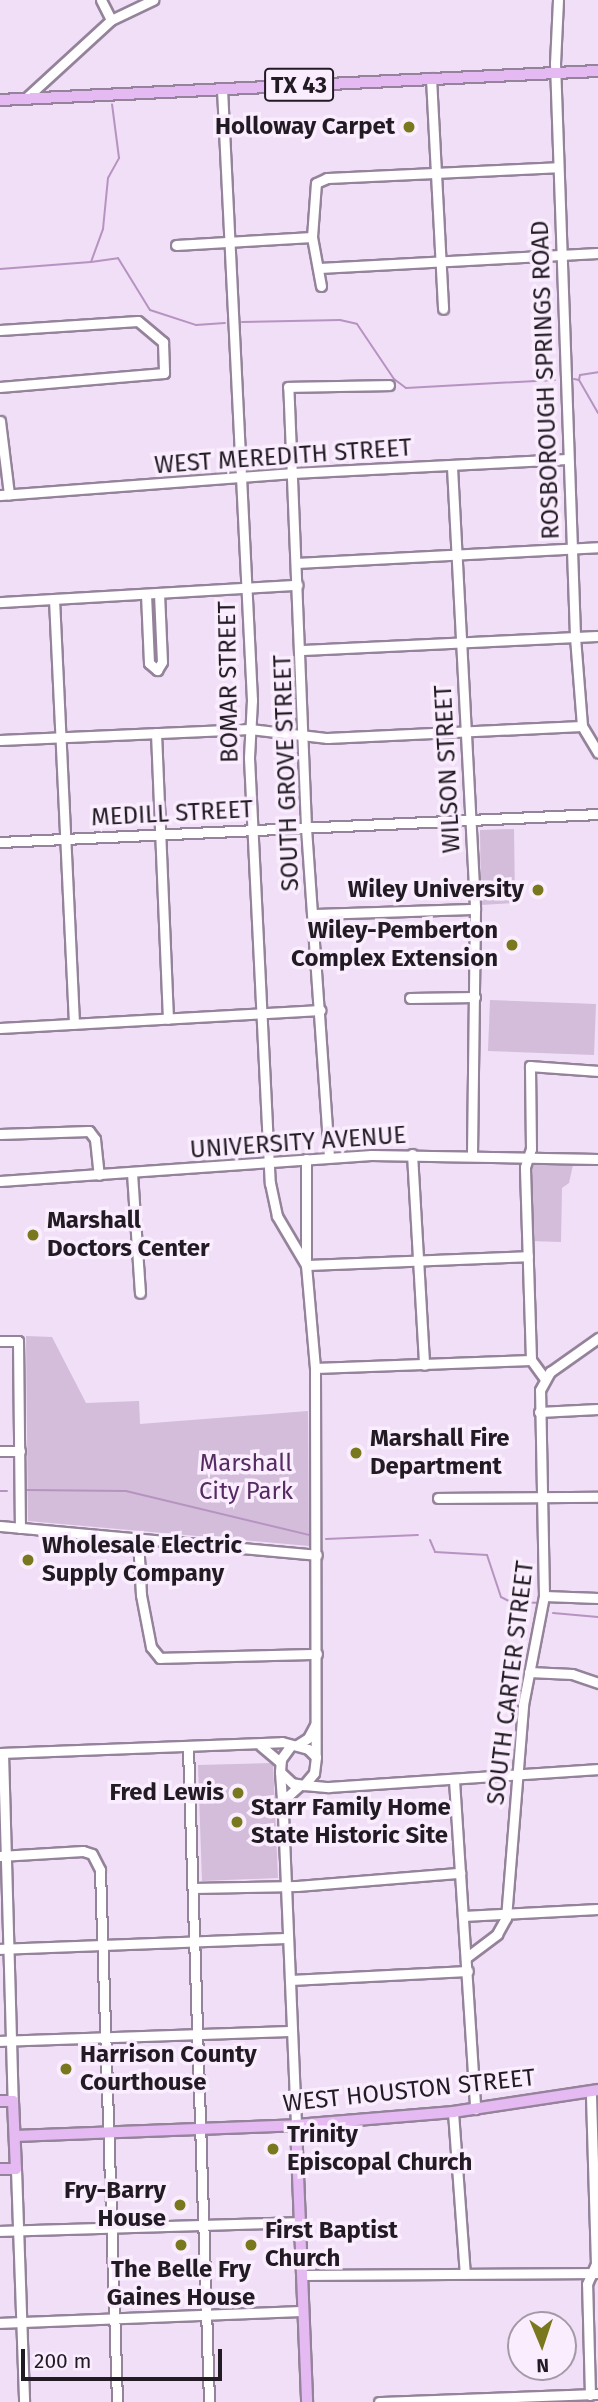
<!DOCTYPE html>
<html>
<head>
<meta charset="utf-8">
<style>
	body { margin:0 }
	#map { position:relative; width:598px; height:2402px; overflow:hidden; background:#f1def7; font-family:"Fira Sans",sans-serif }
	div>[style] { position:absolute }
	.green>* { inset:0; background:#d3bdda }
	.stream>* { height:2px; margin:-1px; padding:0 1px; transform-origin:1px; border-radius:1px; background:#b693c0 }
	.roads { filter:drop-shadow(2px 0 #94839a) drop-shadow(-2px 0 #94839a) drop-shadow(0 2px #94839a) drop-shadow(0 -2px #94839a) }
	.minor>* { height:9px; margin:-4.5px; padding:0 4.5px; transform-origin:4.5px; border-radius:4.5px; background:#fff }
	.major>* { height:10px; margin:-5px; padding:0 5px; transform-origin:5px; border-radius:5px; background:#e5b9f1 }
	.dots>* { width:19px; height:19px; translate:-50% -50%; box-sizing:border-box; border:4px solid #faeefe; border-radius:50% }
	span { translate:-50% -50%; white-space:nowrap; text-align:center; line-height:1.15; -webkit-text-stroke:7px #faeefe; paint-order:stroke }
	.shield-label span { padding:2px 5px; background:#faeefe; border:2px solid; border-radius:5px; -webkit-text-stroke-width:0 }
	.shield-label { font-size:23px; color:#221b24; font-weight:700 }
	.poi-label { font-size:24px; color:#221b24; font-weight:700 }
	.right { translate:-100% -50%; text-align:right }
	.left { translate:0 -50%; text-align:left }
	.street-label { font-size:24px; color:#221b24 }
	.park-label { font-size:24px; color:#562a63 }
	.north { position:absolute; left:507px; top:2311px; width:70px; height:70px; box-sizing:border-box; background:#faeefe; border:2px solid #a49aa7; border-radius:50%; rotate:178deg; font-size:19px; font-weight:700; line-height:28px; text-align:center; color:#221b24 }
	.north::after { content:''; display:block; margin:auto; width:24px; height:32px; background:#7a781e; clip-path:polygon(50% 0,100% 100%,50% 72%,0 100%) }
	.scale { position:absolute; left:21px; top:2349px; width:201px; height:32px; box-sizing:border-box; border:4px solid #221b24; border-top:0; padding-left:9px; font-size:21px; line-height:24px; white-space:nowrap; color:#221b24; -webkit-text-stroke:5px #faeefe; paint-order:stroke }
</style>
</head>
<body>
<div id="map">
	<div class="green">
		<i style="clip-path:polygon(514px 829px,515px 903px,481px 905px,480px 830px)"></i>
		<i style="clip-path:polygon(490px 1000px,596px 1004px,594px 1055px,488px 1051px)"></i>
		<i style="clip-path:polygon(534px 1165px,573px 1165px,569px 1183px,562px 1188px,561px 1242px,530px 1241px,530px 1169px)"></i>
		<i style="clip-path:polygon(26px 1336px,52px 1337px,86px 1403px,139px 1401px,140px 1424px,308px 1411px,309px 1546px,28px 1521px)"></i>
		<i style="clip-path:polygon(273px 1763px,278px 1878px,202px 1881px,198px 1765px)"></i>
	</div>
	<div class="stream">
		<i style="left:91px;top:262px;width:27px;rotate:-8deg"></i>
		<i style="left:118px;top:258px;width:61px;rotate:58.4deg"></i>
		<i style="left:150px;top:310px;width:48px;rotate:18.1deg"></i>
		<i style="left:196px;top:325px;width:29px;rotate:-4deg"></i>
		<i style="left:0;top:269px;width:91px;rotate:-4.4deg"></i>
		<i style="left:91px;top:262px;width:35px;rotate:-70deg"></i>
		<i style="left:103px;top:229px;width:51px;rotate:-84.4deg"></i>
		<i style="left:108px;top:178px;width:23px;rotate:-61deg"></i>
		<i style="left:119px;top:158px;width:54px;rotate:-97.4deg"></i>
		<i style="left:242px;top:322px;width:98px;rotate:-1.2deg"></i>
		<i style="left:340px;top:320px;width:17px;rotate:13deg"></i>
		<i style="left:357px;top:324px;width:66px;rotate:56.1deg"></i>
		<i style="left:394px;top:379px;width:15px;rotate:37deg"></i>
		<i style="left:406px;top:388px;width:149px;rotate:-3.1deg"></i>
		<i style="left:574px;top:379px;width:5px;rotate:11deg"></i>
		<i style="left:579px;top:380px;width:38px;rotate:60deg"></i>
		<i style="left:579px;top:380px;width:5px;rotate:-79deg"></i>
		<i style="left:580px;top:375px;width:18px;rotate:-9deg"></i>
		<i style="left:26px;top:1490px;width:100px;rotate:0.6deg"></i>
		<i style="left:126px;top:1491px;width:188px;rotate:13.5deg"></i>
		<i style="left:0;top:1491px;width:7px"></i>
		<i style="left:326px;top:1539px;width:92px;rotate:-2.5deg"></i>
		<i style="left:430px;top:1540px;width:13px;rotate:67deg"></i>
		<i style="left:435px;top:1552px;width:52px;rotate:3.3deg"></i>
		<i style="left:487px;top:1555px;width:44px;rotate:71.6deg"></i>
		<i style="left:501px;top:1597px;width:11px;rotate:27deg"></i>
		<i style="left:511px;top:1602px;width:25px;rotate:2deg"></i>
		<i style="left:553px;top:1613px;width:45px;rotate:5.1deg"></i>
	</div>
	<div class="roads">
		<div class="minor">
			<i style="left:101px;top:0;width:22px;rotate:63deg"></i>
			<i style="left:558px;top:0;width:63px;rotate:92.7deg"></i>
			<i style="left:555px;top:63px;width:574px;rotate:88deg"></i>
			<i style="left:575px;top:637px;width:89px;rotate:85.5deg"></i>
			<i style="left:582px;top:726px;width:31px;rotate:59deg"></i>
			<i style="left:431px;top:78px;width:231px;rotate:87deg"></i>
			<i style="left:222px;top:89px;width:612px;rotate:87.19deg"></i>
			<i style="left:252px;top:700px;width:58px;rotate:93deg"></i>
			<i style="left:249px;top:758px;width:426px;rotate:87.2deg"></i>
			<i style="left:270px;top:1183px;width:34px;rotate:78deg"></i>
			<i style="left:277px;top:1216px;width:57px;rotate:59.4deg"></i>
			<i style="left:26px;top:98px;width:115px;rotate:-42.5deg"></i>
			<i style="left:111px;top:20px;width:47px;rotate:-25.5deg"></i>
			<i style="left:176px;top:245px;width:136px;rotate:-3.4deg"></i>
			<i style="left:319px;top:268px;width:279px;rotate:-3.1deg"></i>
			<i style="left:321px;top:286px;width:50px;rotate:-100.4deg"></i>
			<i style="left:312px;top:237px;width:54px;rotate:-85.8deg"></i>
			<i style="left:316px;top:183px;width:12px;rotate:-24deg"></i>
			<i style="left:327px;top:178px;width:231px;rotate:-2.7deg"></i>
			<i style="left:0;top:330px;width:138px;rotate:-3.7deg"></i>
			<i style="left:138px;top:321px;width:33px;rotate:40deg"></i>
			<i style="left:163px;top:342px;width:31px;rotate:88deg"></i>
			<i style="left:164px;top:373px;width:165px;rotate:175.1deg"></i>
			<i style="left:0;top:421px;width:74px;rotate:83deg"></i>
			<i style="left:452px;top:467px;width:443px;rotate:87deg"></i>
			<i style="left:475px;top:909px;width:246px;rotate:90.7deg"></i>
			<i style="left:0;top:495px;width:293px;rotate:-4.3deg"></i>
			<i style="left:292px;top:473px;width:276px;rotate:-2.9deg"></i>
			<i style="left:296px;top:563px;width:302px;rotate:-3deg"></i>
			<i style="left:146px;top:594px;width:69px;rotate:87.5deg"></i>
			<i style="left:149px;top:663px;width:11px;rotate:41deg"></i>
			<i style="left:157px;top:670px;width:9px;rotate:-58deg"></i>
			<i style="left:162px;top:662px;width:69px;rotate:-92.5deg"></i>
			<i style="left:54px;top:599px;width:425px;rotate:87.3deg"></i>
			<i style="left:0;top:602px;width:298px;rotate:-3.3deg"></i>
			<i style="left:302px;top:650px;width:296px;rotate:-2.7deg"></i>
			<i style="left:156px;top:733px;width:286px;rotate:87.6deg"></i>
			<i style="left:0;top:740px;width:250px;rotate:-2.5deg"></i>
			<i style="left:250px;top:729px;width:78px;rotate:6.7deg"></i>
			<i style="left:327px;top:738px;width:255px;rotate:-2.7deg"></i>
			<i style="left:0;top:842px;width:599px;rotate:-2.68deg"></i>
			<i style="left:312px;top:914px;width:163px;rotate:-1.8deg"></i>
			<i style="left:410px;top:998px;width:65px;rotate:-0.9deg"></i>
			<i style="left:0;top:1028px;width:321px;rotate:-3.2deg"></i>
			<i style="left:0;top:1134px;width:89px;rotate:-1.9deg"></i>
			<i style="left:89px;top:1131px;width:10px;rotate:53deg"></i>
			<i style="left:95px;top:1139px;width:36px;rotate:84deg"></i>
			<i style="left:412px;top:1154px;width:211px;rotate:86.7deg"></i>
			<i style="left:329px;top:1157px;width:331px;rotate:-94deg"></i>
			<i style="left:306px;top:827px;width:440px;rotate:-92.3deg"></i>
			<i style="left:288px;top:387px;width:101px;rotate:-1.1deg"></i>
			<i style="left:306px;top:1159px;width:106px;rotate:90deg"></i>
			<i style="left:306px;top:1265px;width:103px;rotate:85deg"></i>
			<i style="left:315px;top:1368px;width:389px;rotate:89.9deg"></i>
			<i style="left:132px;top:1173px;width:120px;rotate:86.2deg"></i>
			<i style="left:0;top:1181px;width:372px;rotate:-4deg"></i>
			<i style="left:371px;top:1155px;width:227px;rotate:1deg"></i>
			<i style="left:306px;top:1265px;width:222px;rotate:-2.3deg"></i>
			<i style="left:0;top:1341px;width:18px"></i>
			<i style="left:18px;top:1341px;width:187px;rotate:89.4deg"></i>
			<i style="left:315px;top:1368px;width:216px;rotate:-2.1deg"></i>
			<i style="left:545px;top:1379px;width:24px;rotate:-126deg"></i>
			<i style="left:531px;top:1360px;width:193px;rotate:-91.8deg"></i>
			<i style="left:525px;top:1167px;width:19px;rotate:-72deg"></i>
			<i style="left:531px;top:1149px;width:83px;rotate:-90.7deg"></i>
			<i style="left:530px;top:1066px;width:68px;rotate:4.2deg"></i>
			<i style="left:539px;top:1412px;width:59px;rotate:-2.9deg"></i>
			<i style="left:0;top:1451px;width:20px"></i>
			<i style="left:438px;top:1498px;width:160px;rotate:-0.4deg"></i>
			<i style="left:0;top:1526px;width:318px;rotate:5.2deg"></i>
			<i style="left:138px;top:1538px;width:57px;rotate:87deg"></i>
			<i style="left:141px;top:1595px;width:53px;rotate:79.1deg"></i>
			<i style="left:151px;top:1647px;width:14px;rotate:51deg"></i>
			<i style="left:160px;top:1658px;width:157px;rotate:-1.5deg"></i>
			<i style="left:544px;top:1596px;width:54px;rotate:2.1deg"></i>
			<i style="left:529px;top:1672px;width:43px;rotate:2.7deg"></i>
			<i style="left:572px;top:1674px;width:28px;rotate:19deg"></i>
			<i style="left:297px;top:1745px;width:13px;rotate:-32deg"></i>
			<i style="left:308px;top:1738px;width:15px;rotate:-62deg"></i>
			<i style="left:261px;top:1746px;width:25px;rotate:40deg"></i>
			<i style="left:188px;top:1748px;width:654px;rotate:88.16deg"></i>
			<i style="left:0;top:1753px;width:282px;rotate:-2.2deg"></i>
			<i style="left:282px;top:1742px;width:27px;rotate:15deg"></i>
			<i style="left:308px;top:1749px;width:11px;rotate:45deg"></i>
			<i style="left:316px;top:1757px;width:16px;rotate:97deg"></i>
			<i style="left:314px;top:1773px;width:16px;rotate:130deg"></i>
			<i style="left:304px;top:1785px;width:12px;rotate:-171deg"></i>
			<i style="left:292px;top:1783px;width:16px;rotate:-137deg"></i>
			<i style="left:280px;top:1772px;width:13px;rotate:-86deg"></i>
			<i style="left:281px;top:1759px;width:17px;rotate:-54deg"></i>
			<i style="left:3px;top:1753px;width:348px;rotate:88.4deg"></i>
			<i style="left:280px;top:1772px;width:42px;rotate:85.9deg"></i>
			<i style="left:283px;top:1814px;width:19px;rotate:-74deg"></i>
			<i style="left:288px;top:1796px;width:15px;rotate:-42deg"></i>
			<i style="left:454px;top:1780px;width:330px;rotate:86.3deg"></i>
			<i style="left:304px;top:1785px;width:25px;rotate:5deg"></i>
			<i style="left:329px;top:1787px;width:270px;rotate:-3.8deg"></i>
			<i style="left:283px;top:1814px;width:311px;rotate:87.6deg"></i>
			<i style="left:0;top:1856px;width:83px;rotate:-3.4deg"></i>
			<i style="left:83px;top:1851px;width:9px;rotate:18deg"></i>
			<i style="left:92px;top:1854px;width:18px;rotate:63deg"></i>
			<i style="left:100px;top:1870px;width:532px;rotate:88.17deg"></i>
			<i style="left:193px;top:1888px;width:104px;rotate:-1.1deg"></i>
			<i style="left:297px;top:1886px;width:164px;rotate:-4.6deg"></i>
			<i style="left:463px;top:1916px;width:135px;rotate:-3deg"></i>
			<i style="left:0;top:1949px;width:288px;rotate:-2.2deg"></i>
			<i style="left:467px;top:1957px;width:38px;rotate:-37deg"></i>
			<i style="left:497px;top:1934px;width:18px;rotate:-61deg"></i>
			<i style="left:506px;top:1918px;width:214px;rotate:-85.4deg"></i>
			<i style="left:523px;top:1705px;width:111px;rotate:-79.1deg"></i>
			<i style="left:544px;top:1596px;width:206px;rotate:-91.1deg"></i>
			<i style="left:540px;top:1390px;width:21px;rotate:-61deg"></i>
			<i style="left:550px;top:1372px;width:59px;rotate:-35.3deg"></i>
			<i style="left:290px;top:1980px;width:178px;rotate:-2.9deg"></i>
			<i style="left:0;top:2041px;width:292px;rotate:-2deg"></i>
			<i style="left:453px;top:2112px;width:162px;rotate:85.8deg"></i>
			<i style="left:16px;top:2169px;width:233px;rotate:88deg"></i>
			<i style="left:0;top:2231px;width:299px;rotate:-1.7deg"></i>
			<i style="left:302px;top:2275px;width:295px;rotate:-0.4deg"></i>
			<i style="left:0;top:2323px;width:303px;rotate:-2.3deg"></i>
			<i style="left:590px;top:2395px;width:111px;rotate:-91.5deg"></i>
			<i style="left:587px;top:2284px;width:22px;rotate:-66deg"></i>
			<i style="left:596px;top:2264px;width:172px;rotate:-91.7deg"></i>
			<i style="left:379px;top:2402px;width:219px;rotate:-2.1deg"></i>
		</div>
		<div class="major">
			<i style="left:0;top:100px;width:599px;rotate:-2.78deg"></i>
			<i style="left:0;top:2101px;width:13px"></i>
			<i style="left:13px;top:2101px;width:68px;rotate:87.5deg"></i>
			<i style="left:16px;top:2169px;width:16px;rotate:180deg"></i>
			<i style="left:296px;top:2125px;width:277px;rotate:87.7deg"></i>
			<i style="left:15px;top:2136px;width:281px;rotate:-2.2deg"></i>
			<i style="left:296px;top:2125px;width:158px;rotate:-4.7deg"></i>
			<i style="left:453px;top:2112px;width:147px;rotate:-8.6deg"></i>
		</div>
	</div>
	<div class="dots">
		<i style="left:409px;top:127px;background:#7a781e"></i>
		<i style="left:538px;top:890px;background:#7a781e"></i>
		<i style="left:512px;top:945px;background:#7a781e"></i>
		<i style="left:33px;top:1235px;background:#7a781e"></i>
		<i style="left:356px;top:1453px;background:#7a781e"></i>
		<i style="left:28px;top:1560px;background:#7a781e"></i>
		<i style="left:238px;top:1793px;background:#7a781e"></i>
		<i style="left:237px;top:1822px;background:#7a781e"></i>
		<i style="left:66px;top:2069px;background:#7a781e"></i>
		<i style="left:273px;top:2149px;background:#7a781e"></i>
		<i style="left:180px;top:2205px;background:#7a781e"></i>
		<i style="left:181px;top:2245px;background:#7a781e"></i>
		<i style="left:251px;top:2245px;background:#7a781e"></i>
	</div>
	<div class="shield-label">
		<span style="left:299px;top:85px">TX 43</span>
	</div>
	<div class="poi-label">
		<span class="right" style="left:395px;top:127px">Holloway Carpet</span>
		<span class="right" style="left:524px;top:890px">Wiley University</span>
		<span class="right" style="left:498px;top:945px">Wiley-Pemberton<br>Complex Extension</span>
		<span class="left" style="left:47px;top:1235px">Marshall<br>Doctors Center</span>
		<span class="left" style="left:370px;top:1453px">Marshall Fire<br>Department</span>
		<span class="left" style="left:42px;top:1560px">Wholesale Electric<br>Supply Company</span>
		<span class="right" style="left:224px;top:1793px">Fred Lewis</span>
		<span class="left" style="left:251px;top:1822px">Starr Family Home<br>State Historic Site</span>
		<span class="left" style="left:80px;top:2069px">Harrison County<br>Courthouse</span>
		<span class="left" style="left:287px;top:2149px">Trinity<br>Episcopal Church</span>
		<span class="right" style="left:166px;top:2205px">Fry-Barry<br>House</span>
		<span class="left" style="left:265px;top:2245px">First Baptist<br>Church</span>
		<span style="left:181px;top:2284px">The Belle Fry<br>Gaines House</span>
	</div>
	<div class="street-label">
		<span style="left:546px;top:380px;rotate:-92deg">ROSBOROUGH SPRINGS ROAD</span>
		<span style="left:283px;top:457px;rotate:-4deg">WEST MEREDITH STREET</span>
		<span style="left:229px;top:682px;rotate:-91deg">BOMAR STREET</span>
		<span style="left:448px;top:769px;rotate:-93deg">WILSON STREET</span>
		<span style="left:287px;top:773px;rotate:-92deg">SOUTH GROVE STREET</span>
		<span style="left:172px;top:814px;rotate:-3deg">MEDILL STREET</span>
		<span style="left:298px;top:1143px;rotate:-4deg">UNIVERSITY AVENUE</span>
		<span style="left:511px;top:1683px;rotate:-83deg">SOUTH CARTER STREET</span>
		<span style="left:409px;top:2091px;rotate:-6deg">WEST HOUSTON STREET</span>
	</div>
	<div class="park-label">
		<span style="left:246px;top:1478px">Marshall<br>City Park</span>
	</div>
	<div class="north">N</div>
	<div class="scale">200 m</div>
</div>
</body>
</html>
